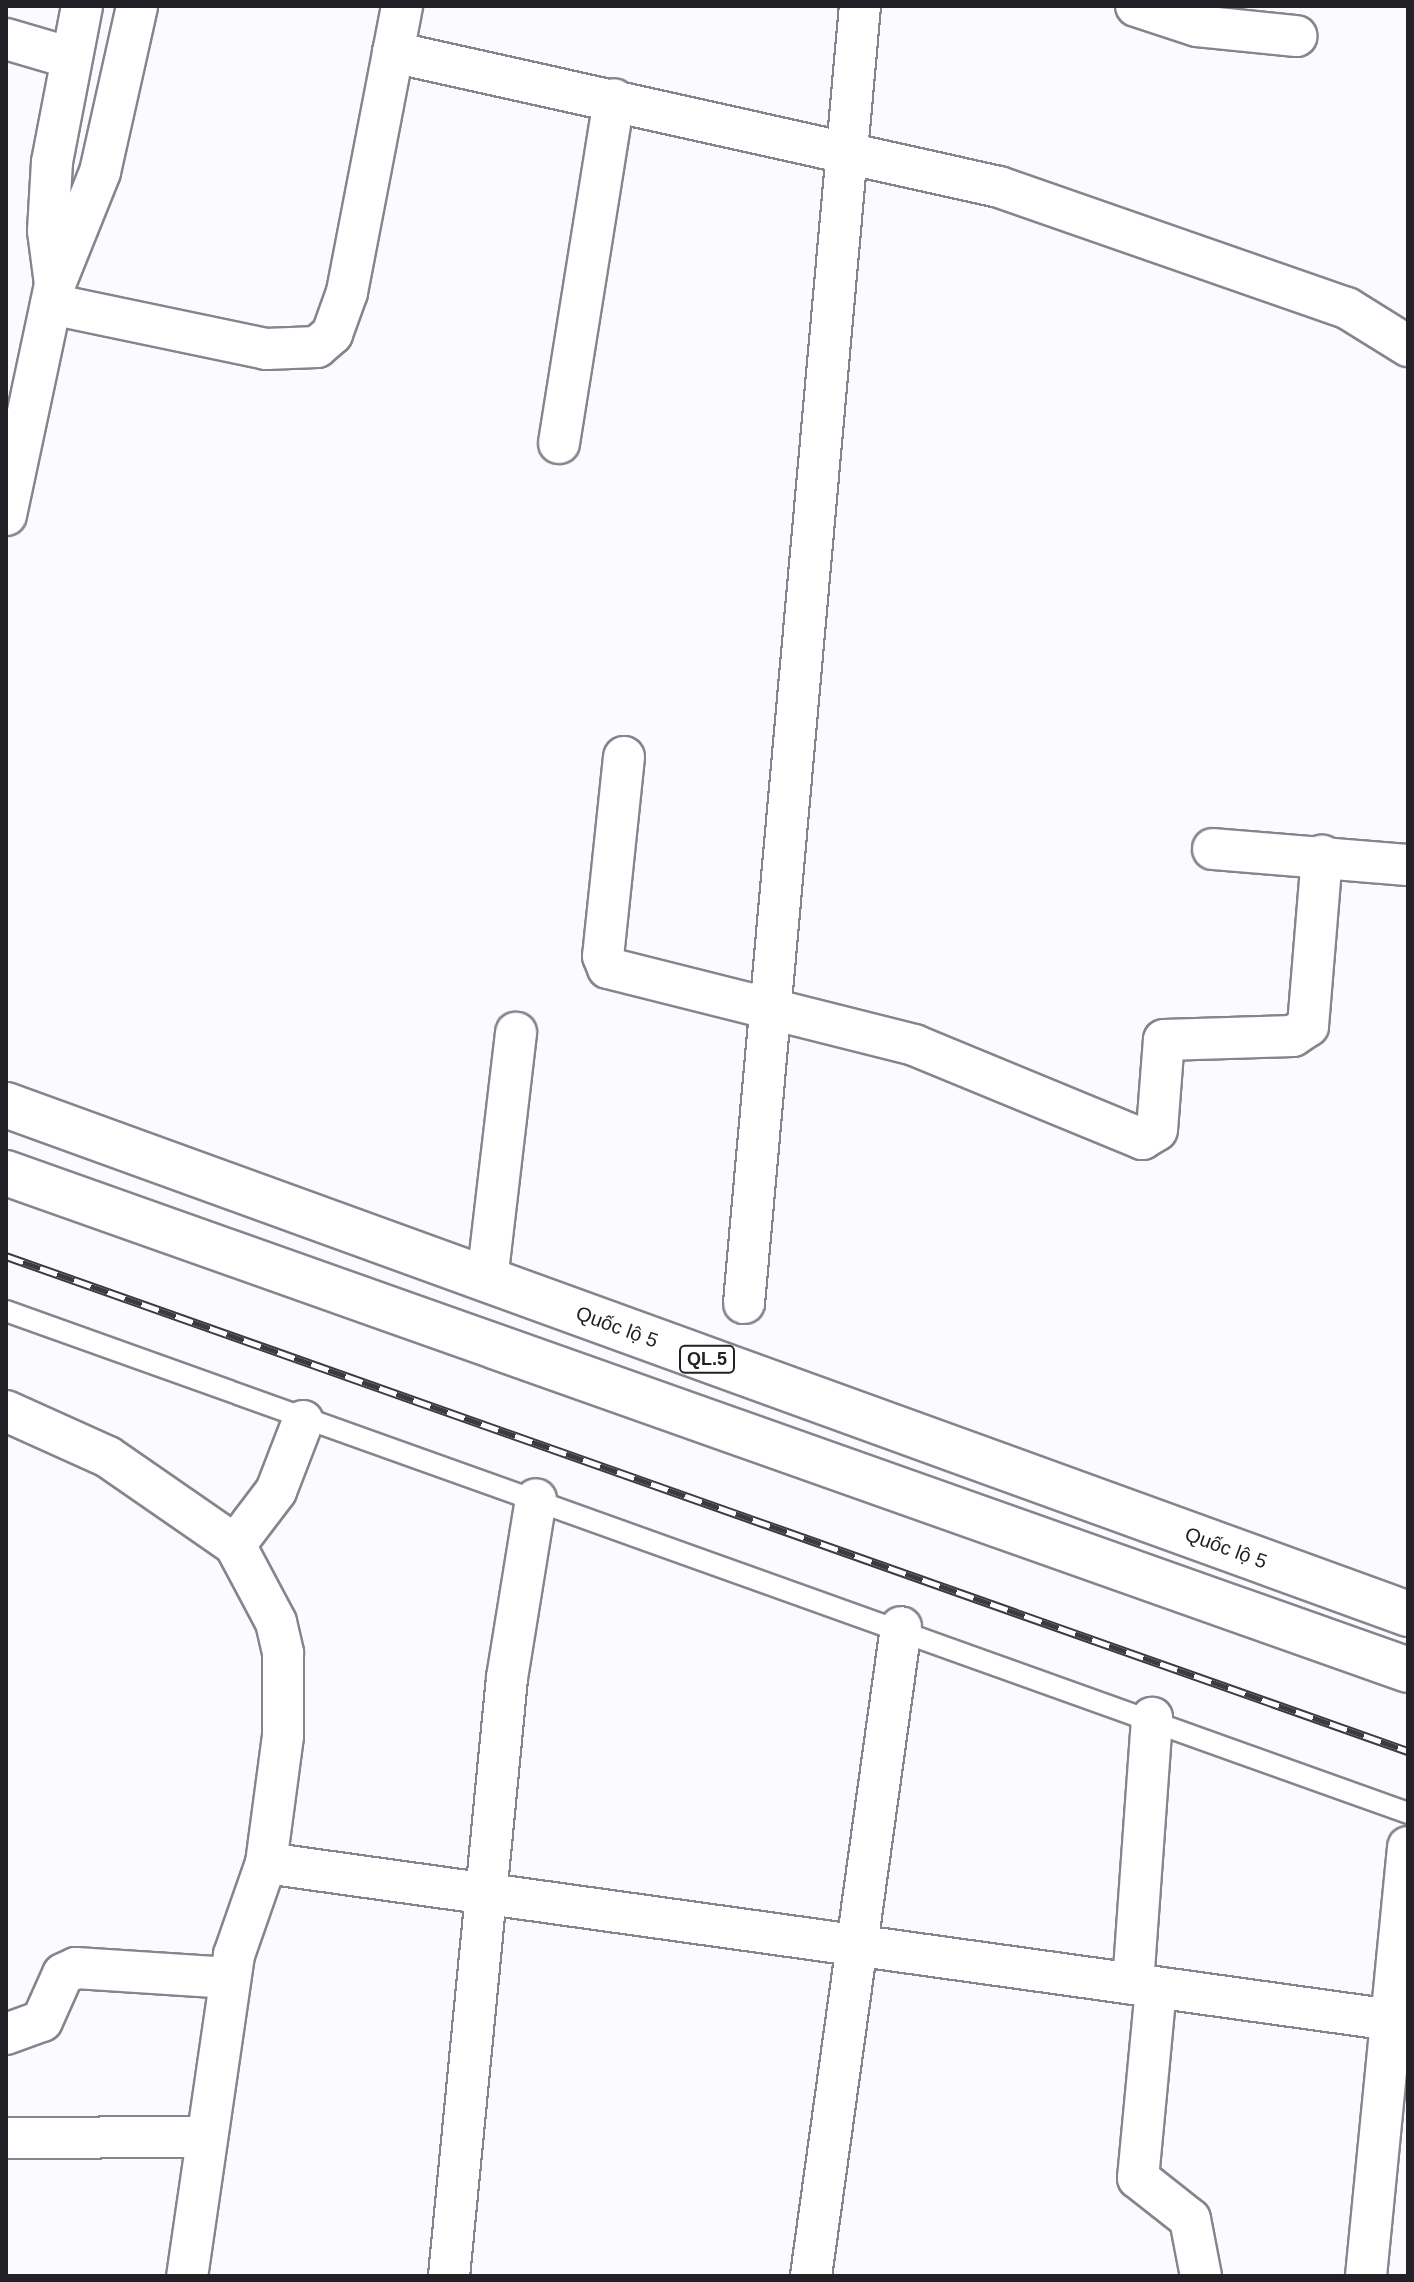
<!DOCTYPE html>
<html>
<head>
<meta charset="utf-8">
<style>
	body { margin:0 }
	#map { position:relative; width:1414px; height:2282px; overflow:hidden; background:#fbfbfe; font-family:Arial,sans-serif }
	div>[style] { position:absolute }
	.roads { filter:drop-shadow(2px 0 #85858f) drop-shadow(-2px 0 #85858f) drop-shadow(0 2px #85858f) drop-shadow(0 -2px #85858f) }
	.service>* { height:20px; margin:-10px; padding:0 10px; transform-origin:10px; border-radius:10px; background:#fff }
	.minor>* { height:40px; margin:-20px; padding:0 20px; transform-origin:20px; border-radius:20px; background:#fff }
	.trunk>* { height:44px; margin:-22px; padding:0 22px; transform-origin:22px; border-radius:22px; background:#fff }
	.rail>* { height:9px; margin-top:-4.5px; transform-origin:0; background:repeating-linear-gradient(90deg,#fff 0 18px,#3c3c40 0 36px); box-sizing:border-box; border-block:2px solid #3c3c40 }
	span { translate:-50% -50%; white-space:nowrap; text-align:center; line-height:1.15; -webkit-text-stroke:6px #fff; paint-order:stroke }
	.shield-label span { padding:2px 6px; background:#fff; border:2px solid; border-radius:6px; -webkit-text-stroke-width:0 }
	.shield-label { font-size:18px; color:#222226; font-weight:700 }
	.street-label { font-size:20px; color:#222226 }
	.frame { position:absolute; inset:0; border:8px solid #222226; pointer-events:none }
</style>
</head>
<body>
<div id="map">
	<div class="roads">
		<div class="service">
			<i style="left:6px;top:1311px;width:1489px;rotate:19.7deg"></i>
		</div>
		<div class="minor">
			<i style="left:1136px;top:6px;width:64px;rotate:18.2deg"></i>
			<i style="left:1197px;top:26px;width:100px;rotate:5.8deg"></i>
			<i style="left:6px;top:39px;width:68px;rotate:16.3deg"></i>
			<i style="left:393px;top:52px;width:621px;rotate:12.56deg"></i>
			<i style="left:999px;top:187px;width:368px;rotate:19.2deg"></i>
			<i style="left:1347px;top:308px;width:72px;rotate:31.9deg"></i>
			<i style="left:55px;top:284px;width:53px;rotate:-97.5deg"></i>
			<i style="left:48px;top:231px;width:69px;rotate:-86.7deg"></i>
			<i style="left:52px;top:162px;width:159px;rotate:-79.1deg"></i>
			<i style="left:51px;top:304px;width:220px;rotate:11.8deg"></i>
			<i style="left:266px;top:349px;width:51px;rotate:-2.2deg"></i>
			<i style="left:317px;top:347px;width:20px;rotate:-41deg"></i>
			<i style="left:332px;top:334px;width:45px;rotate:-70.3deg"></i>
			<i style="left:347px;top:292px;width:291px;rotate:-79.1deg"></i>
			<i style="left:559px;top:443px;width:348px;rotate:-80.9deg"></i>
			<i style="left:6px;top:515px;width:236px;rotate:-78deg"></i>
			<i style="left:55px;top:284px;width:121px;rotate:-68.1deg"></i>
			<i style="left:100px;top:172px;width:170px;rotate:-77.4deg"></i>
			<i style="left:624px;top:757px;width:200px;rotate:96deg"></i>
			<i style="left:603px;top:956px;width:13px;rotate:67deg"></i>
			<i style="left:608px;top:968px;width:316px;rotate:14.1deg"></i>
			<i style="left:914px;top:1045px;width:247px;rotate:22.4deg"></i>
			<i style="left:1142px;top:1139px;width:17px;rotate:-31deg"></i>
			<i style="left:1157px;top:1130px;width:90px;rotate:-85.6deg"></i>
			<i style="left:1164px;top:1040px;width:129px;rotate:-1.8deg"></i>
			<i style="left:1293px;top:1036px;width:18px;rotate:-34deg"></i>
			<i style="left:1308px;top:1026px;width:171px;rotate:-85.3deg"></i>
			<i style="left:1213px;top:849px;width:196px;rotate:4.7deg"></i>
			<i style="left:487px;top:1280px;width:249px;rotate:-83.3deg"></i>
			<i style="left:744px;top:1303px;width:1302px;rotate:-84.89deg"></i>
			<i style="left:6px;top:1411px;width:112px;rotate:24.3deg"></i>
			<i style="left:108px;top:1457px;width:155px;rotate:34.7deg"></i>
			<i style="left:235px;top:1545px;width:87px;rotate:62deg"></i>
			<i style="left:276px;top:1622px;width:32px;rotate:77deg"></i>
			<i style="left:283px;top:1653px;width:83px;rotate:90deg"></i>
			<i style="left:283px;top:1736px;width:128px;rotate:97.6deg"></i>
			<i style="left:266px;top:1863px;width:97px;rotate:109.2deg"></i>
			<i style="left:234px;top:1955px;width:324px;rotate:98.3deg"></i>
			<i style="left:235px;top:1545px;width:68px;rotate:-52.8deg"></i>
			<i style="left:276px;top:1491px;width:75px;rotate:-68.9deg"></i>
			<i style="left:266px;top:1863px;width:1136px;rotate:7.94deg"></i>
			<i style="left:1133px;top:1984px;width:267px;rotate:-85.9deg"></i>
			<i style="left:1156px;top:1988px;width:191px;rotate:95.4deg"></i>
			<i style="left:1138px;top:2178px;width:66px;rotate:38.3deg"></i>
			<i style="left:1190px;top:2219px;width:58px;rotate:79.1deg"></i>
			<i style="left:6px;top:2034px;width:38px;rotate:-20deg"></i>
			<i style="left:42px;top:2021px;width:51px;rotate:-65.9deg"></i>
			<i style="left:63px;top:1974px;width:14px;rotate:-25deg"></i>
			<i style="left:76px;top:1968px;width:154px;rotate:3.7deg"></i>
			<i style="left:6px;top:2138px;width:199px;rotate:-0.3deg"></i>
			<i style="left:449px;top:2276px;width:601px;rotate:-84.46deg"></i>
			<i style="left:507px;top:1678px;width:181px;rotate:-80.8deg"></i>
			<i style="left:811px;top:2276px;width:655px;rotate:-82.1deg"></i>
			<i style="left:1366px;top:2276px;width:431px;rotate:-84.4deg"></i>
		</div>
		<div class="trunk">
			<i style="left:6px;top:1105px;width:1492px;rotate:19.95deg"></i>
			<i style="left:6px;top:1173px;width:1487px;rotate:19.52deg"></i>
		</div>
	</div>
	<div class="rail">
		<i style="left:6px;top:1256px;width:1487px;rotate:19.45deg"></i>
	</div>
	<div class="shield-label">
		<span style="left:707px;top:1359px">QL.5</span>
	</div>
	<div class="street-label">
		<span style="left:617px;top:1327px;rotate:20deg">Quốc lộ 5</span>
		<span style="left:1226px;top:1548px;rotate:20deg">Quốc lộ 5</span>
	</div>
	<div class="frame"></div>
</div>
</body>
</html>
